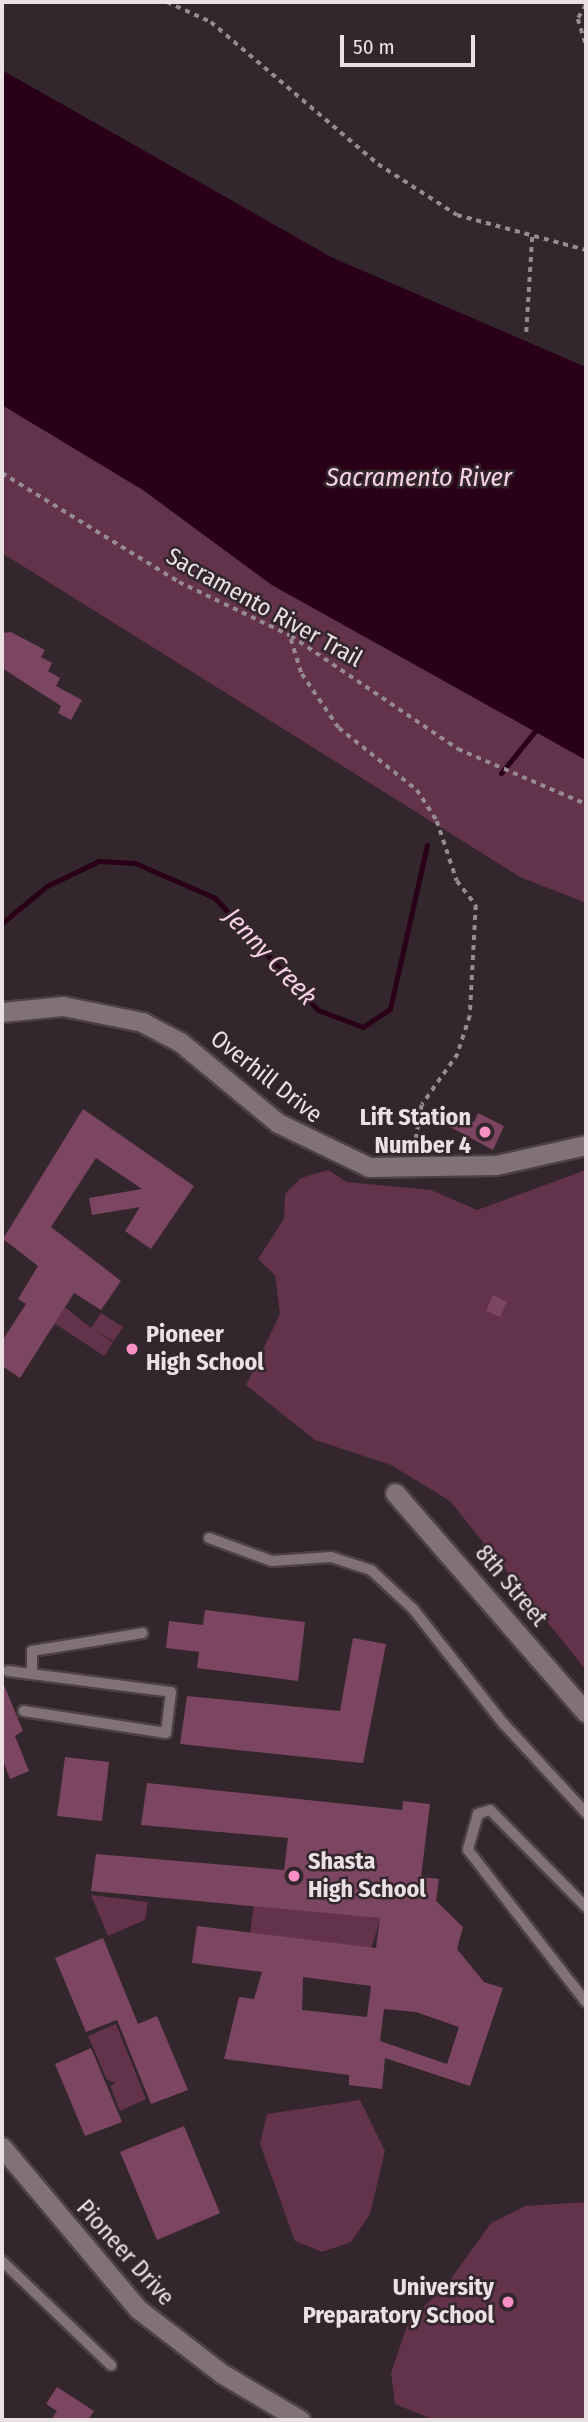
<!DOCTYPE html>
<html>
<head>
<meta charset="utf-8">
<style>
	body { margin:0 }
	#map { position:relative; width:588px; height:2422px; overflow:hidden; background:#33262c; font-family:"Fira Sans Condensed",sans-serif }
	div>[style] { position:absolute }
	.green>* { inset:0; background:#63324b }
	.water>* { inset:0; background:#290017 }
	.stream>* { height:5px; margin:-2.5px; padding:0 2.5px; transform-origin:2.5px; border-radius:2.5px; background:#290017 }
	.building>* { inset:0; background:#7c4561 }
	.path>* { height:3.5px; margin-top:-1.75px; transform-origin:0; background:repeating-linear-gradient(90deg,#968b90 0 5px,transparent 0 10px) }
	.roads { filter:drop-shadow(2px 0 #4d4146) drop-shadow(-2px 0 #4d4146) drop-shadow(0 2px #4d4146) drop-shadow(0 -2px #4d4146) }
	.lane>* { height:10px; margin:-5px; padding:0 5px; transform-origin:5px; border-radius:5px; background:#817178 }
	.street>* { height:19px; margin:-9.5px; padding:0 9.5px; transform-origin:9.5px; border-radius:9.5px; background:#817178 }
	.dots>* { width:19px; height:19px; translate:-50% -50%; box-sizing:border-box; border:4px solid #33262c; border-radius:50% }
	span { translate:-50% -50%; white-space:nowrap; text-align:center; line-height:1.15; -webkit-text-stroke:5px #33262c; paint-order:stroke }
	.street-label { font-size:24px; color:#eae1e5 }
	.poi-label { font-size:24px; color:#eae1e5; font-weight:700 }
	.right { translate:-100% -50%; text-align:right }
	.left { translate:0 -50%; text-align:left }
	.water-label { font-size:26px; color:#f6d2e2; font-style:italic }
	.frame { position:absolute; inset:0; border:4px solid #eae1e5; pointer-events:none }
	.scale { position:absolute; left:340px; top:35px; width:135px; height:32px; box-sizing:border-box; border:4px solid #eae1e5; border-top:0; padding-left:9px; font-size:21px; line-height:24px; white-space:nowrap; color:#eae1e5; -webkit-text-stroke:5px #33262c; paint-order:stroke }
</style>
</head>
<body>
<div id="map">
	<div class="green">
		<i style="clip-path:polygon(2px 405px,143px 490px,272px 585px,586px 760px,586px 903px,520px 877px,2px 553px)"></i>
		<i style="clip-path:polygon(328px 1170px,347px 1182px,431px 1190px,477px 1210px,586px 1170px,586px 1670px,450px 1501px,391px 1465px,315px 1440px,246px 1385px,280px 1314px,275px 1275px,258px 1259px,284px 1219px,285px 1194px,301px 1178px)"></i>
		<i style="clip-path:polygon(65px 1307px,91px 1328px,101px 1313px,123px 1327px,114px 1341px,96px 1331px,113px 1342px,104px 1356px,54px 1323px)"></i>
		<i style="clip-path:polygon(91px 1895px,148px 1902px,145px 1920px,108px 1936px)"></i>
		<i style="clip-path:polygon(254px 1903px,380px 1918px,380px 1920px,371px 1949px,250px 1933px)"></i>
		<i style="clip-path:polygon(116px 2024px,146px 2099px,120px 2111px,110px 2086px,116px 2083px,107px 2080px,88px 2036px)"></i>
		<i style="clip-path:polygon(360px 2100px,385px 2151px,370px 2214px,351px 2242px,322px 2252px,295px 2241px,260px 2144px,267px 2114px)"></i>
		<i style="clip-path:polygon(586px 2202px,586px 2420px,434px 2420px,395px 2404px,391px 2373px,408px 2323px,450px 2280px,491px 2223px,525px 2206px)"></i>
	</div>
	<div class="water">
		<i style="clip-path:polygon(2px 70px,333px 258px,586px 367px,586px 760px,272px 585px,143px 490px,2px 405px)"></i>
	</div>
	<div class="stream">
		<i style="left:501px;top:773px;width:60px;rotate:-51deg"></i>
		<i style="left:2px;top:923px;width:58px;rotate:-39.4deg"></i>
		<i style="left:47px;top:886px;width:58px;rotate:-25.7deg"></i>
		<i style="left:99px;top:861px;width:36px;rotate:3deg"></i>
		<i style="left:135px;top:863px;width:87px;rotate:23.6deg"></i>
		<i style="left:215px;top:898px;width:152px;rotate:47.4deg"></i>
		<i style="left:318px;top:1010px;width:48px;rotate:20.7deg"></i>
		<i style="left:363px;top:1027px;width:32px;rotate:-34deg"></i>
		<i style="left:390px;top:1009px;width:168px;rotate:-77.3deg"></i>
	</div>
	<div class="building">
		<i style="clip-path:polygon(11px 632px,45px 650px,41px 657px,52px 663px,48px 671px,60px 678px,56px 686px,82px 700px,71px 720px,58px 713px,61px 706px,2px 668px,2px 633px)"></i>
		<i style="clip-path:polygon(83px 1109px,194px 1186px,151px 1249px,125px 1231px,140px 1207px,92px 1215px,89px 1198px,142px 1189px,96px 1158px,51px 1227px,121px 1281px,101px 1310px,74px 1293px,20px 1378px,2px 1366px,2px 1341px,26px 1304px,18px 1299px,38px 1266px,3px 1239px)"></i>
		<i style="clip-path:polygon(424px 1113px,474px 1122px,478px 1113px,504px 1126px,493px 1150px)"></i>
		<i style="clip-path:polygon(493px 1295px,507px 1302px,500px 1317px,486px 1311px)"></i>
		<i style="clip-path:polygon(205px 1610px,305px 1622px,298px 1681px,197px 1668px,199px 1652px,166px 1648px,169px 1621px,203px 1625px)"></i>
		<i style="clip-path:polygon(353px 1638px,386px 1644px,363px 1763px,180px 1744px,187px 1696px,340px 1711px)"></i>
		<i style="clip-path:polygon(2px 1680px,23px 1731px,15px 1736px,29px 1771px,10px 1779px,2px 1758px)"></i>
		<i style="clip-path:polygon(65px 1757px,109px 1762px,102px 1821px,57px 1816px)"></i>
		<i style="clip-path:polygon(evenodd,147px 1783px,402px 1810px,403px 1801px,430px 1804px,421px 1877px,439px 1879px,436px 1901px,463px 1927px,457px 1949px,484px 1982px,503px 1988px,470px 2086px,385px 2058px,382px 2089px,349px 2085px,349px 2075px,224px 2059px,239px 1997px,254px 1999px,262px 1972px,192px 1963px,197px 1926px,376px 1948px,380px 1918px,91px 1891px,96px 1854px,284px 1870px,288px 1838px,141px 1825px,147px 1783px,303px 1977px,371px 1986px,367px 2017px,302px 2010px,303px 1977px,147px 1783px,384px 2009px,416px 2012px,459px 2027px,447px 2064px,380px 2041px,384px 2009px)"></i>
		<i style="clip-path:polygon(103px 1938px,138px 2024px,157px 2016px,188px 2090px,151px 2104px,117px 2020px,86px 2032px,55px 1958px)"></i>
		<i style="clip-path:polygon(91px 2048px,122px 2122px,85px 2136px,55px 2064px)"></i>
		<i style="clip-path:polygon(184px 2126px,220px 2213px,157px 2240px,120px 2152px)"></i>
		<i style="clip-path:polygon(57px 2387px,94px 2411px,88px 2420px,51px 2420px,57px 2411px,46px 2404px)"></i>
	</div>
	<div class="path">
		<i style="left:167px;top:2px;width:48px;rotate:24.4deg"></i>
		<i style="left:211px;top:22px;width:219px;rotate:40.4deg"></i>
		<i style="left:378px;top:164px;width:94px;rotate:32.8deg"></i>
		<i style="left:457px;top:215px;width:134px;rotate:15.2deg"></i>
		<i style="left:586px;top:5px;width:16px;rotate:120deg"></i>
		<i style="left:578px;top:19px;width:27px;rotate:73deg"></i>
		<i style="left:526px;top:332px;width:96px;rotate:-86.4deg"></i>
		<i style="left:2px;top:473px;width:208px;rotate:31.6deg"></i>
		<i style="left:179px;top:582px;width:124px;rotate:25.7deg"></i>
		<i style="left:291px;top:636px;width:202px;rotate:34.1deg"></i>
		<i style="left:458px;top:749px;width:139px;rotate:23.3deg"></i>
		<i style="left:291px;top:639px;width:37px;rotate:73deg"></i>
		<i style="left:302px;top:674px;width:65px;rotate:55.6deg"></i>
		<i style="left:339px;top:728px;width:100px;rotate:38.5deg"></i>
		<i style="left:417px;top:790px;width:37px;rotate:57deg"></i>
		<i style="left:437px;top:821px;width:63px;rotate:71.6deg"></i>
		<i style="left:457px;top:881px;width:31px;rotate:52deg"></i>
		<i style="left:476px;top:905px;width:111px;rotate:93.1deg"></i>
		<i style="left:470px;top:1016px;width:40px;rotate:108deg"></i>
		<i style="left:458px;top:1054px;width:62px;rotate:125.2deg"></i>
		<i style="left:422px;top:1105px;width:46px;rotate:100.1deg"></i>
	</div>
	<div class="roads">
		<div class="lane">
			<i style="left:209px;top:1538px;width:67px;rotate:20.1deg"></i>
			<i style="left:272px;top:1561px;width:59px;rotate:-3.9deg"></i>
			<i style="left:331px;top:1557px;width:42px;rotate:18deg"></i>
			<i style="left:371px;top:1570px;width:59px;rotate:42.9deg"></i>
			<i style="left:414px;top:1610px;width:144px;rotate:51.8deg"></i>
			<i style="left:503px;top:1723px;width:122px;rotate:47.3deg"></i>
			<i style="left:8px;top:1671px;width:164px;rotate:7.3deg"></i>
			<i style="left:171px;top:1692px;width:41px;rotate:97deg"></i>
			<i style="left:166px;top:1733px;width:144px;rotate:-171.2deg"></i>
			<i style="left:32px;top:1674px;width:23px;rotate:-90deg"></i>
			<i style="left:32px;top:1651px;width:112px;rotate:-9.2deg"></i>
			<i style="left:586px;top:1907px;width:136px;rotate:-134.7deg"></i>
			<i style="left:490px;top:1810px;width:13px;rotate:162deg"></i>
			<i style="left:478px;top:1814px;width:37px;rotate:106deg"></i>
			<i style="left:468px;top:1850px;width:192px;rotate:52.2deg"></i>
			<i style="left:2px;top:2261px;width:151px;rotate:43.7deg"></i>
		</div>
		<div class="street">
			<i style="left:2px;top:1012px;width:61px;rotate:-5.6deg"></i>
			<i style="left:63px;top:1006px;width:81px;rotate:11.4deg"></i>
			<i style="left:142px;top:1022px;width:43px;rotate:27.8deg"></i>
			<i style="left:180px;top:1042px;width:127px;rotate:39.6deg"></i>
			<i style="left:278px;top:1123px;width:101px;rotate:25.8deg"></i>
			<i style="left:369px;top:1167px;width:127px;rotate:-0.9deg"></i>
			<i style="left:496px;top:1165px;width:92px;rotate:-12.5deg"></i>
			<i style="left:395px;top:1493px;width:291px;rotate:49deg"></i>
			<i style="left:2px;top:2147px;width:212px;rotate:50deg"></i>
			<i style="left:138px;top:2309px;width:105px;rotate:37.6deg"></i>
			<i style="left:221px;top:2373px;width:92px;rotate:30.7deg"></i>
		</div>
	</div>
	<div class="dots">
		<i style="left:485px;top:1132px;background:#fa8fc6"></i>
		<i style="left:132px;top:1349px;background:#fa8fc6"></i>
		<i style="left:294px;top:1876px;background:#fa8fc6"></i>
		<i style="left:508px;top:2302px;background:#fa8fc6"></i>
	</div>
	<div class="street-label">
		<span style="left:264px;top:608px;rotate:29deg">Sacramento River Trail</span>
		<span style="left:266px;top:1077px;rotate:38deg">Overhill Drive</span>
		<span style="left:511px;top:1586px;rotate:50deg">8th Street</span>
		<span style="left:125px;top:2253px;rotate:48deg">Pioneer Drive</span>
	</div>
	<div class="poi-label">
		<span class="right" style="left:471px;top:1132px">Lift Station<br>Number 4</span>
		<span class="left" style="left:146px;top:1349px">Pioneer<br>High School</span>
		<span class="left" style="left:308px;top:1876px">Shasta<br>High School</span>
		<span class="right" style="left:494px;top:2302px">University<br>Preparatory School</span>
	</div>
	<div class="water-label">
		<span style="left:419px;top:478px">Sacramento River</span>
		<span style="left:270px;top:957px;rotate:47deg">Jenny Creek</span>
	</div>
	<div class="frame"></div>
	<div class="scale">50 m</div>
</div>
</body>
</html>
